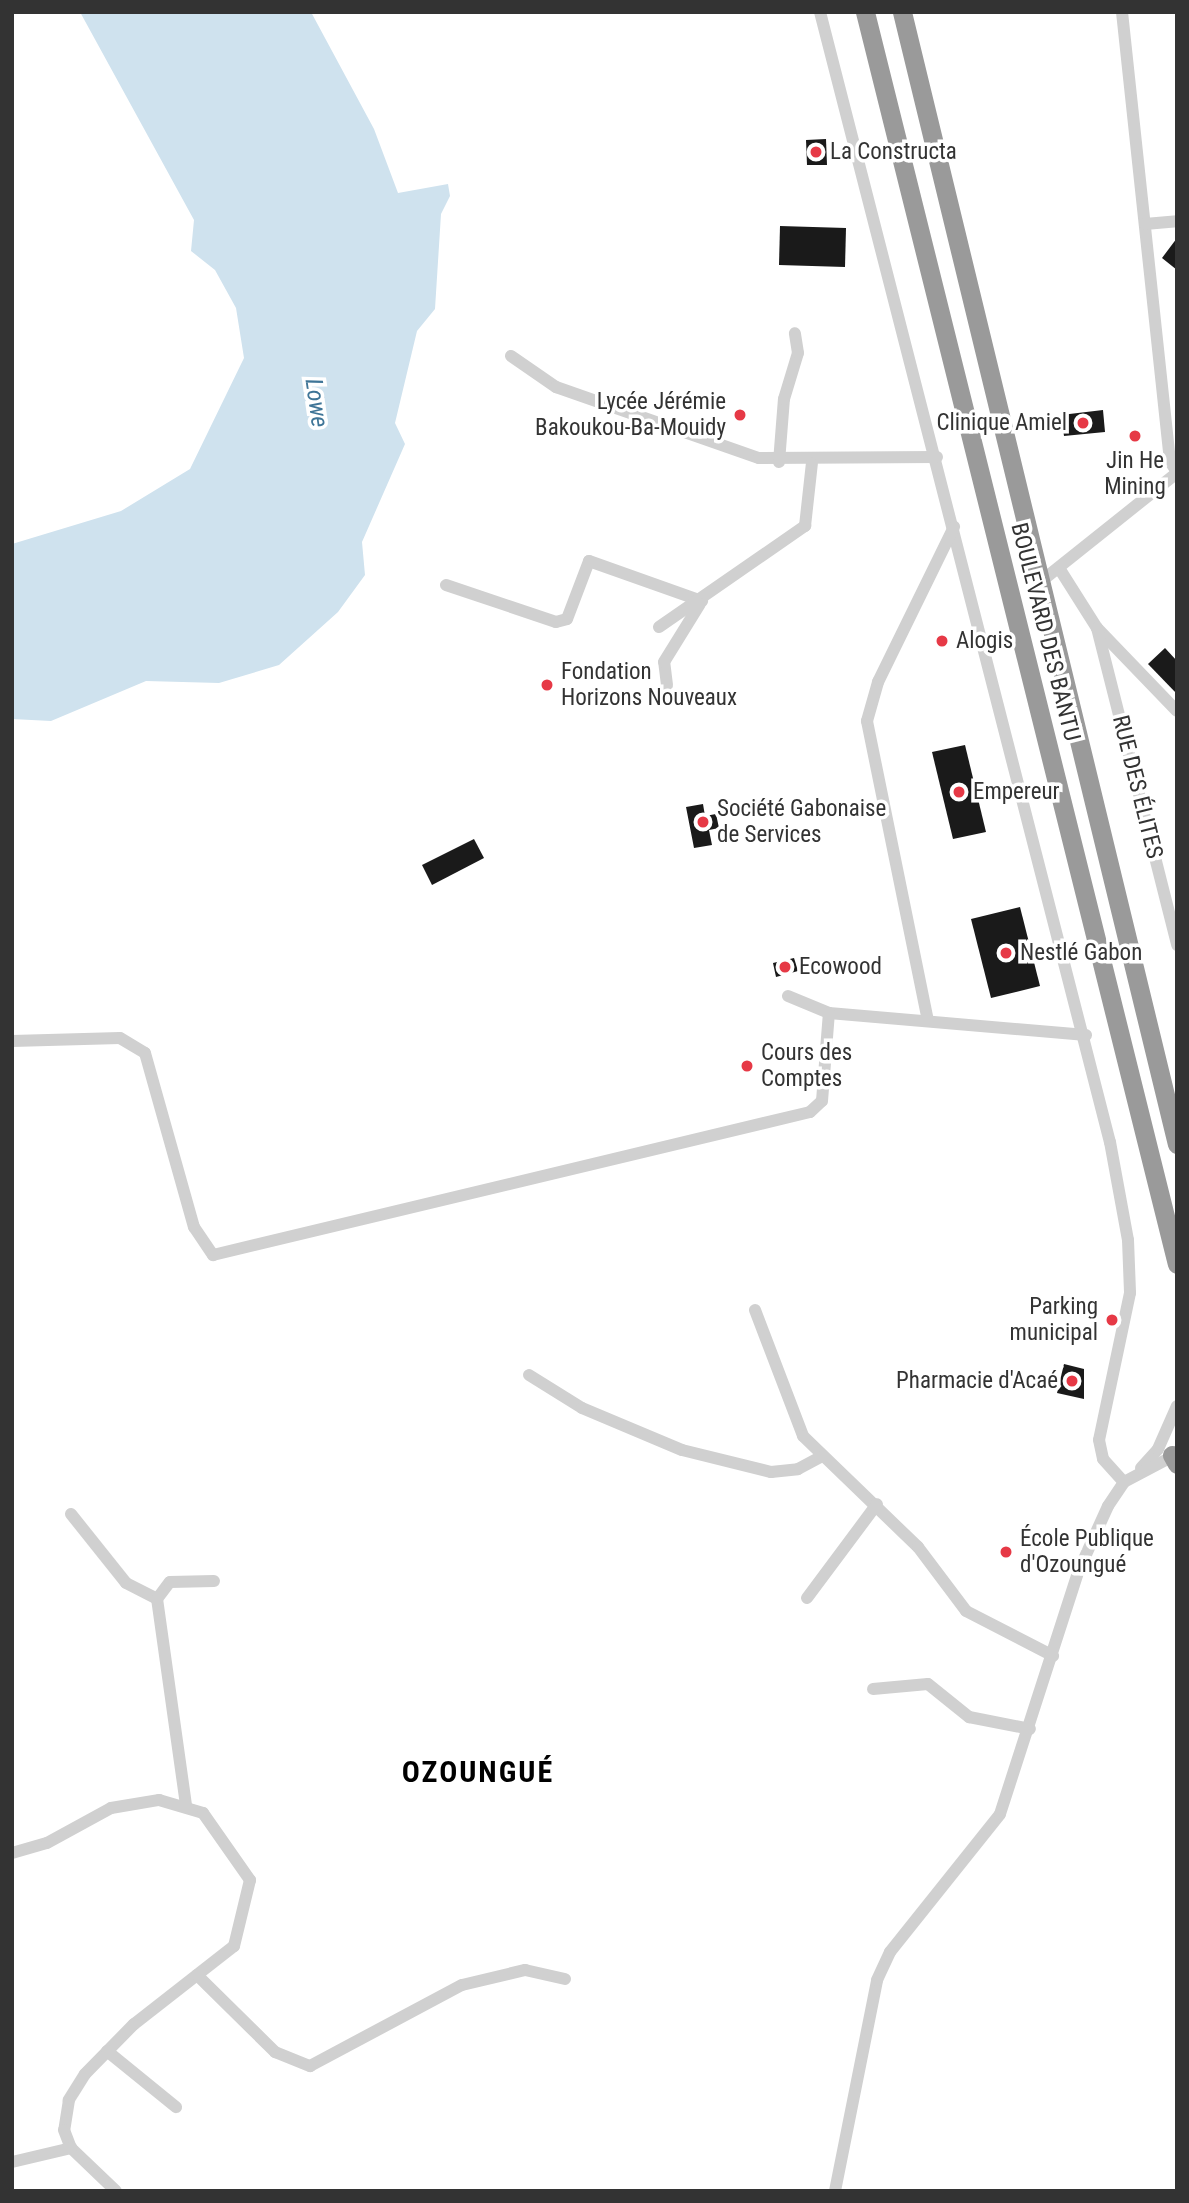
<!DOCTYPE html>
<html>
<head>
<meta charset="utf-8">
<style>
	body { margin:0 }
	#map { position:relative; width:1189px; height:2203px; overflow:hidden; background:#fff; font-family:"Roboto Condensed",sans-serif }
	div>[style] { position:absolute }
	.water>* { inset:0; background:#cfe2ee }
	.building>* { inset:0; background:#1a1a1a }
	.minor>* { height:12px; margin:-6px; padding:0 6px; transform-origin:6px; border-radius:6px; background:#d0d0d0 }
	.highway>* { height:19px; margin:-9.5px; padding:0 9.5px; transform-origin:9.5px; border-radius:9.5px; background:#9a9a9a }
	.dots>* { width:19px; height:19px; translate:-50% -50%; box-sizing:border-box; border:4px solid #fff; border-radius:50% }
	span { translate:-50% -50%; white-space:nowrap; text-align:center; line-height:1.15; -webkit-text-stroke:7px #fff; paint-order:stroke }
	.poi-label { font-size:23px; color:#333 }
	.left { translate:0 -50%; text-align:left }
	.right { translate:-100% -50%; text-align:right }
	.street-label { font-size:23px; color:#333 }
	.water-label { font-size:24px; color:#3f7597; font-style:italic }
	.district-label { font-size:30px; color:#000; font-weight:700; letter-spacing:2px }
	.frame { position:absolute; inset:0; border:14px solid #333; pointer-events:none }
</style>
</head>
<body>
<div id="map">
	<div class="water">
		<i style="clip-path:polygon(80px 12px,311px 12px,374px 129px,398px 193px,448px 184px,450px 196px,441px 214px,435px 309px,417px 331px,395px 423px,405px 444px,362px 542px,365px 575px,338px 612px,279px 665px,219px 683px,146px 681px,51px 721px,12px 719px,12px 544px,121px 511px,190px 469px,244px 358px,236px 308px,215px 270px,191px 251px,194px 220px)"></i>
	</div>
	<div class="building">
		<i style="clip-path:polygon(826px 139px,827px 165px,807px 165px,806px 140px)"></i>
		<i style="clip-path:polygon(780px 226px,846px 228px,845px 267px,779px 265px)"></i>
		<i style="clip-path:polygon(1177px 238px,1177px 270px,1162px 258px)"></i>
		<i style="clip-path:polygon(1103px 410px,1105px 432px,1064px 436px,1061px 415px)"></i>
		<i style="clip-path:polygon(1165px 648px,1177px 661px,1177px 694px,1148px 664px)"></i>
		<i style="clip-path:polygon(965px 745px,986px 832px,953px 839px,932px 752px)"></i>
		<i style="clip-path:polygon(703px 804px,705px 816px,716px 814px,719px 828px,709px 830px,712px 845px,694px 848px,686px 807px)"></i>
		<i style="clip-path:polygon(474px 839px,484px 858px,432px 885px,422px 865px)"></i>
		<i style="clip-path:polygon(1020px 907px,1040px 986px,991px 998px,971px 919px)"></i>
		<i style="clip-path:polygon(794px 958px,798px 971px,776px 977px,773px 963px)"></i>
		<i style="clip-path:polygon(1064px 1364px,1084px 1369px,1084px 1399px,1057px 1393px)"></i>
	</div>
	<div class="minor">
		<i style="left:820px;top:12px;width:1167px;rotate:75.61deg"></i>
		<i style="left:1110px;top:1142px;width:100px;rotate:79.6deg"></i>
		<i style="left:1128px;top:1240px;width:53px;rotate:87.8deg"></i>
		<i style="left:1130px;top:1293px;width:150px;rotate:101.9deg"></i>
		<i style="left:1099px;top:1440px;width:19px;rotate:78deg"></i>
		<i style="left:1103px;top:1459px;width:31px;rotate:48deg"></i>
		<i style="left:1122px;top:12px;width:452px;rotate:83.9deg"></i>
		<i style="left:1170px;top:461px;width:13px;rotate:58deg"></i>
		<i style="left:1145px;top:224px;width:32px;rotate:-5deg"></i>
		<i style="left:511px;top:356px;width:55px;rotate:34.6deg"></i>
		<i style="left:556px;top:387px;width:215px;rotate:19.3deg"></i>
		<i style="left:759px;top:458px;width:178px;rotate:-0.3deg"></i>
		<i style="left:779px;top:462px;width:63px;rotate:-85.5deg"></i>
		<i style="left:784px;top:399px;width:48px;rotate:-73.1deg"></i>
		<i style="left:798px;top:353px;width:20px;rotate:-99deg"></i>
		<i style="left:1059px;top:568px;width:71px;rotate:57.7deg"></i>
		<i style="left:1097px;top:628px;width:115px;rotate:46.1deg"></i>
		<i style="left:1039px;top:583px;width:176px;rotate:-38.6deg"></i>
		<i style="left:446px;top:585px;width:116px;rotate:18.6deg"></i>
		<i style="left:556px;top:622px;width:11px;rotate:-15deg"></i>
		<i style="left:567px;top:619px;width:62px;rotate:-69.2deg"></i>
		<i style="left:589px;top:561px;width:120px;rotate:19.5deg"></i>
		<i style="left:659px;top:627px;width:178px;rotate:-34.7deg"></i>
		<i style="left:805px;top:526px;width:63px;rotate:-83.7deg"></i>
		<i style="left:1097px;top:628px;width:327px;rotate:75.8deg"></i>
		<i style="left:667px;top:685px;width:23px;rotate:-97deg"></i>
		<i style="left:664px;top:662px;width:68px;rotate:-58.2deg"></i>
		<i style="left:788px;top:996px;width:44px;rotate:22.5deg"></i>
		<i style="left:829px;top:1013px;width:258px;rotate:4.9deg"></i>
		<i style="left:928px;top:1021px;width:306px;rotate:-101.5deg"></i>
		<i style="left:867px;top:721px;width:41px;rotate:-74.2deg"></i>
		<i style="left:878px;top:682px;width:173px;rotate:-63.9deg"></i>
		<i style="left:12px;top:1041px;width:108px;rotate:-1.6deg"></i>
		<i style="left:120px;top:1038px;width:29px;rotate:31deg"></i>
		<i style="left:145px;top:1053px;width:181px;rotate:74.3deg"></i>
		<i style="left:194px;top:1227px;width:34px;rotate:56deg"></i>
		<i style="left:213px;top:1255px;width:614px;rotate:-13.47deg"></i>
		<i style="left:810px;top:1112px;width:16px;rotate:-43deg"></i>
		<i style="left:822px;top:1101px;width:88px;rotate:-85.5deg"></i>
		<i style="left:755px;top:1310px;width:135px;rotate:69.1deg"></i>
		<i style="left:803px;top:1436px;width:160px;rotate:44deg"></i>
		<i style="left:918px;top:1547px;width:80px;rotate:53.1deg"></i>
		<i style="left:966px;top:1611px;width:98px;rotate:27.3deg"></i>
		<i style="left:529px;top:1375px;width:62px;rotate:31.9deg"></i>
		<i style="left:582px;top:1408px;width:108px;rotate:22.8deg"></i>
		<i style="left:682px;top:1450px;width:92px;rotate:13.9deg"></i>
		<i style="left:771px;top:1472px;width:27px;rotate:-6deg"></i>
		<i style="left:798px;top:1469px;width:26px;rotate:-28deg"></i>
		<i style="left:1141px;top:1468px;width:25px;rotate:-48deg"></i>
		<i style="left:1158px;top:1449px;width:47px;rotate:-66.2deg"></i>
		<i style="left:71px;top:1514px;width:88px;rotate:51.4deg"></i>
		<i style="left:126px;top:1583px;width:35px;rotate:27deg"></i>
		<i style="left:807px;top:1598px;width:117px;rotate:-53.3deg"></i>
		<i style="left:873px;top:1689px;width:55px;rotate:-5.2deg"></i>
		<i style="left:928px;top:1684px;width:53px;rotate:38.8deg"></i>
		<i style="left:969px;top:1717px;width:62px;rotate:11.1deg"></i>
		<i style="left:186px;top:1805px;width:208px;rotate:-98deg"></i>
		<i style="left:157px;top:1599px;width:21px;rotate:-53deg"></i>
		<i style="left:170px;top:1582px;width:44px;rotate:-1.3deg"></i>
		<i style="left:12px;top:1853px;width:36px;rotate:-16deg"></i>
		<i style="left:47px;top:1843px;width:73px;rotate:-28.7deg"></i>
		<i style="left:111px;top:1808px;width:49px;rotate:-9.5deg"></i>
		<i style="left:159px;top:1800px;width:46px;rotate:16.5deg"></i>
		<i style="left:203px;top:1813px;width:82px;rotate:55deg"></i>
		<i style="left:250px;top:1880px;width:68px;rotate:103.6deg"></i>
		<i style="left:234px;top:1946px;width:127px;rotate:142deg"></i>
		<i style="left:134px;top:2024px;width:70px;rotate:134.4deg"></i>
		<i style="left:85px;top:2074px;width:31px;rotate:122deg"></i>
		<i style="left:69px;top:2100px;width:30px;rotate:99deg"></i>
		<i style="left:64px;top:2130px;width:19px;rotate:69deg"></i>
		<i style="left:71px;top:2148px;width:62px;rotate:43.7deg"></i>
		<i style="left:197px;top:1975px;width:110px;rotate:44.6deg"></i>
		<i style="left:275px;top:2052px;width:38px;rotate:22deg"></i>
		<i style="left:310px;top:2066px;width:172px;rotate:-28.1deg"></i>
		<i style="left:462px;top:1985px;width:65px;rotate:-13.4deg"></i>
		<i style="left:525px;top:1970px;width:41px;rotate:12.7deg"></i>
		<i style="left:107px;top:2051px;width:89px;rotate:39.1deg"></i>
		<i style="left:12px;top:2162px;width:61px;rotate:-13.3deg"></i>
		<i style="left:835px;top:2191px;width:215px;rotate:-78.7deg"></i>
		<i style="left:877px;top:1980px;width:31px;rotate:-65deg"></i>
		<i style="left:890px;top:1952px;width:176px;rotate:-51.4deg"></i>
		<i style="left:1000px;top:1814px;width:256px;rotate:-72.1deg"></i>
		<i style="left:1079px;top:1570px;width:70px;rotate:-65.6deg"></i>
		<i style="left:1108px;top:1506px;width:29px;rotate:-56deg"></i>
		<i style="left:1124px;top:1482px;width:60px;rotate:-27.8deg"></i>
	</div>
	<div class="highway">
		<i style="left:865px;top:12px;width:1290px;rotate:76.01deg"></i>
		<i style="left:902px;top:12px;width:1165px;rotate:76.35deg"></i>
		<i style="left:1172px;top:1455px;width:10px;rotate:61deg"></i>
	</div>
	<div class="dots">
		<i style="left:816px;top:152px;background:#e63946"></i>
		<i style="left:740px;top:415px;background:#e63946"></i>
		<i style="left:1083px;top:423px;background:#e63946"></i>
		<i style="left:1135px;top:436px;background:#e63946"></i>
		<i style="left:942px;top:641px;background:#e63946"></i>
		<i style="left:547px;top:685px;background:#e63946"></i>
		<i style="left:959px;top:792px;background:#e63946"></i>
		<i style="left:703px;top:822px;background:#e63946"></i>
		<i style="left:1006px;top:953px;background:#e63946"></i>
		<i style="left:785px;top:967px;background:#e63946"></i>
		<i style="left:747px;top:1066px;background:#e63946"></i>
		<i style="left:1112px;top:1320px;background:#e63946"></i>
		<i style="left:1072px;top:1381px;background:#e63946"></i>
		<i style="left:1006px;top:1552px;background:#e63946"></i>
	</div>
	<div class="poi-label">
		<span class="left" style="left:830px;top:152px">La Constructa</span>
		<span class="right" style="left:726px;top:415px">Lycée Jérémie<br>Bakoukou-Ba-Mouidy</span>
		<span class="right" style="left:1067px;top:423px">Clinique Amiel</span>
		<span style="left:1135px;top:474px">Jin He<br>Mining</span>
		<span class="left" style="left:956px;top:641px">Alogis</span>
		<span class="left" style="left:561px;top:685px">Fondation<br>Horizons Nouveaux</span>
		<span class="left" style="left:973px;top:792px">Empereur</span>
		<span class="left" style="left:717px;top:822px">Société Gabonaise<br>de Services</span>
		<span class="left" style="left:1020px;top:953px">Nestlé Gabon</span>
		<span class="left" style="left:799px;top:967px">Ecowood</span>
		<span class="left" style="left:761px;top:1066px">Cours des<br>Comptes</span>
		<span class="right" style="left:1098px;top:1320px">Parking<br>municipal</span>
		<span class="right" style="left:1058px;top:1381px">Pharmacie d'Acaé</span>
		<span class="left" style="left:1020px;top:1552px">École Publique<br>d'Ozoungué</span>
	</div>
	<div class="street-label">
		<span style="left:1045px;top:632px;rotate:76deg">BOULEVARD DES BANTU</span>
		<span style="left:1137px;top:787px;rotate:76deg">RUE DES ÉLITES</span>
	</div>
	<div class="water-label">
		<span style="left:316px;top:403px;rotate:82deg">Lowe</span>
	</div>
	<div class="district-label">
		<span style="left:478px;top:1772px">OZOUNGUÉ</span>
	</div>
	<div class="frame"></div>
</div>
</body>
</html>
